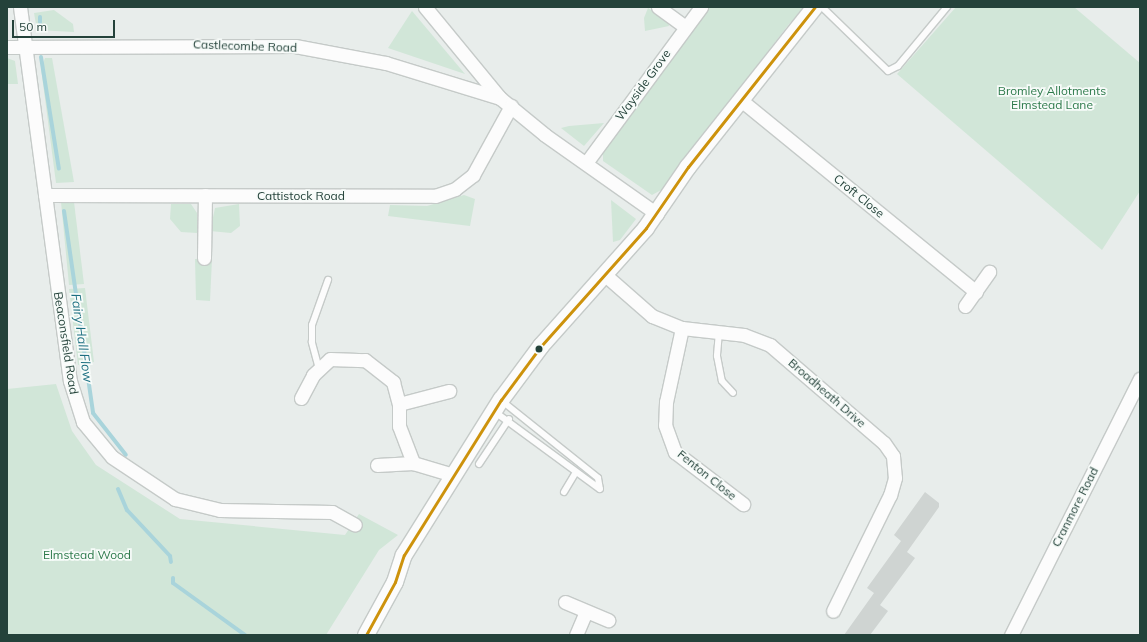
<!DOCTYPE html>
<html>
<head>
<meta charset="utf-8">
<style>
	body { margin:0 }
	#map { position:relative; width:1147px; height:642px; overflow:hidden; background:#e8edeb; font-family:Mulish,sans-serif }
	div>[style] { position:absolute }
	.green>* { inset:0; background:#d1e6d8 }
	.stream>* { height:4px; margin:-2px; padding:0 2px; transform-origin:2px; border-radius:2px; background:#a9d4db }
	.building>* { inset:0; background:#cfd4d2 }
	.roads { filter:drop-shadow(1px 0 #c5cac8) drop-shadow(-1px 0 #c5cac8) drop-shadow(0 1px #c5cac8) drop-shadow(0 -1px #c5cac8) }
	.service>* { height:6px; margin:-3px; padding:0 3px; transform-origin:3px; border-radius:3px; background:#fcfcfc }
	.minor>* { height:13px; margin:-6.5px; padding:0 6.5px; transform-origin:6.5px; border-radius:6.5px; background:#fcfcfc }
	.tertiary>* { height:16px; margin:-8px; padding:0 8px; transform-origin:8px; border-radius:8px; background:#fcfcfc }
	.bus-1>* { height:3px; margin:-1.5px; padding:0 1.5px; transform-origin:1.5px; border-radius:1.5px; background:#cd920c }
	.dots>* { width:11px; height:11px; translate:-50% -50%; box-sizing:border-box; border:2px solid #f7fbf9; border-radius:50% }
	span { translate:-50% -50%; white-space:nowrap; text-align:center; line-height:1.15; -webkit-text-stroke:3.5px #f7fbf9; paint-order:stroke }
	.street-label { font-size:12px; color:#24423a }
	.park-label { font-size:12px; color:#2d7a4b }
	.water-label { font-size:13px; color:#1c6f80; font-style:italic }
	.frame { position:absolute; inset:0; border:8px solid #24423a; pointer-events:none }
	.scale { position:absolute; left:12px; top:20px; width:103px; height:18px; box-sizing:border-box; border:2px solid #24423a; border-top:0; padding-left:5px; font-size:12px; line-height:14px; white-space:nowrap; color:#24423a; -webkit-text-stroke:3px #f7fbf9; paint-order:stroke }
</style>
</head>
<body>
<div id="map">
	<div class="green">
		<i style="clip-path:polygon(710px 7px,807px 7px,789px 24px,663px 189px,652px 195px,603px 161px,603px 147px)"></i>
		<i style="clip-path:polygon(956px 7px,1074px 7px,1140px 63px,1140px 191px,1102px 250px,897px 74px)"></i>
		<i style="clip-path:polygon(648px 8px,668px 22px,669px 26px,645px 31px,644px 18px)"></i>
		<i style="clip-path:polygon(54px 10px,73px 24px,74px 32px,37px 30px,34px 13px)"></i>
		<i style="clip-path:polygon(412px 11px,465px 74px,388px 48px)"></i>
		<i style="clip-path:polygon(7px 58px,15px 61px,18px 84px,7px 84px)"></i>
		<i style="clip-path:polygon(45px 58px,52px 58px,74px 182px,56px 183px,41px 68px)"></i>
		<i style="clip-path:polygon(604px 123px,584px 146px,561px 128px,569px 126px)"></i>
		<i style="clip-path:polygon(464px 195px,475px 199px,470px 226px,388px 216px,390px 205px,427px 206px)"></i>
		<i style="clip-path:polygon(611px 200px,636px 219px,620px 240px,613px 242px)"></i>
		<i style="clip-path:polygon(61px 202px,74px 202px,84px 284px,69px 285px)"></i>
		<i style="clip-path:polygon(171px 204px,191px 204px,197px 213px,197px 233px,181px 232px,170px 219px)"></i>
		<i style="clip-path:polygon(239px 204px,240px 226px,231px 233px,210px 231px,215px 208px)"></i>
		<i style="clip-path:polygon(195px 259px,212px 259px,210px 301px,196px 300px)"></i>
		<i style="clip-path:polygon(85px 288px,94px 362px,78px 365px,69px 289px)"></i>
		<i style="clip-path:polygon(56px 384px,72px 431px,96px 465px,180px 519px,345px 535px,359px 514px,398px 535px,379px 550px,326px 635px,7px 635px,7px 389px)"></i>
	</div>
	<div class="stream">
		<i style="left:40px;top:17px;width:5px;rotate:90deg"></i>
		<i style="left:41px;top:57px;width:113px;rotate:80.9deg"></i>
		<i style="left:64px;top:211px;width:204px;rotate:81.8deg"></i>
		<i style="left:93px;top:413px;width:53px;rotate:51.8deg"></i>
		<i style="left:118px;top:489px;width:23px;rotate:67deg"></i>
		<i style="left:127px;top:510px;width:63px;rotate:46.9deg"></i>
		<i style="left:170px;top:556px;width:6px;rotate:81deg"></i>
		<i style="left:173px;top:578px;width:5px;rotate:90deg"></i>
		<i style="left:173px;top:583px;width:89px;rotate:35.8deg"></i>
	</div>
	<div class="building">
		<i style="clip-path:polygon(925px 492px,939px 503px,939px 507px,907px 552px,915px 558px,880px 605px,888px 611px,870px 635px,844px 635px,874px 593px,867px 588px,901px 541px,894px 535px)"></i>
	</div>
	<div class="roads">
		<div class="service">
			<i style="left:822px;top:7px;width:92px;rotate:44.1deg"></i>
			<i style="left:888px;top:71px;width:11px;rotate:-27deg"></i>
			<i style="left:898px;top:66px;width:77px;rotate:-50.3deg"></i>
			<i style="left:719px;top:332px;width:24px;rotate:95deg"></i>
			<i style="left:717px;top:356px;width:25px;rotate:79deg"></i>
			<i style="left:722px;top:381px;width:16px;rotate:47deg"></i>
			<i style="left:319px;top:369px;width:28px;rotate:-105deg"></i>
			<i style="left:312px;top:342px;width:17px;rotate:-90deg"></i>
			<i style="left:312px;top:325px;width:48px;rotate:-70.4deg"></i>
			<i style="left:502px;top:401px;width:123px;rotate:38.7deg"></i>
			<i style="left:598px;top:478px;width:11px;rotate:80deg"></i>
			<i style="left:495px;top:412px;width:130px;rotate:36.3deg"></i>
			<i style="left:479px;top:464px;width:54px;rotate:-56.3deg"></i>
			<i style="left:564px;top:492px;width:23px;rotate:-59deg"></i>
		</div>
		<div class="minor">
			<i style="left:20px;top:7px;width:377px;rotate:82.4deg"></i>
			<i style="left:70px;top:381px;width:43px;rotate:72.4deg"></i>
			<i style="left:83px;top:422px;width:45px;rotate:50.4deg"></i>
			<i style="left:112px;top:457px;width:76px;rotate:33.7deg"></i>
			<i style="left:175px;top:499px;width:46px;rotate:13.7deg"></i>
			<i style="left:220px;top:510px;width:112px;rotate:1deg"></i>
			<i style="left:332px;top:512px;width:26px;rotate:29deg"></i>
			<i style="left:425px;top:7px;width:118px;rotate:50.5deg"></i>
			<i style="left:500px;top:98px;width:58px;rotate:39.4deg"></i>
			<i style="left:545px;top:135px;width:137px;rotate:35.2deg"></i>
			<i style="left:658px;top:7px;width:34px;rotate:36deg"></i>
			<i style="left:7px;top:47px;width:288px;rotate:-0.2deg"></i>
			<i style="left:295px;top:46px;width:93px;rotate:10.6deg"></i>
			<i style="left:386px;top:63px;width:119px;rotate:17.1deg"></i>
			<i style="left:742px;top:101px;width:302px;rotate:39.2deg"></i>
			<i style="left:586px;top:163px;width:194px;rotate:-53.6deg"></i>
			<i style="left:45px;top:195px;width:390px;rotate:0.1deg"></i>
			<i style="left:435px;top:196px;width:21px;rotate:-19deg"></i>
			<i style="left:455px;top:189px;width:23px;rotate:-38deg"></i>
			<i style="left:473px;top:175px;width:79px;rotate:-61.2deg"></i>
			<i style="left:204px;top:258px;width:63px;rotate:-89.1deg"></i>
			<i style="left:604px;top:274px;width:64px;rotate:41.2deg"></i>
			<i style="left:652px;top:316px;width:32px;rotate:22deg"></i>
			<i style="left:682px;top:328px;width:62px;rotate:6.4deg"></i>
			<i style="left:744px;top:335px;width:28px;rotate:21deg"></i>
			<i style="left:770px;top:345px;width:150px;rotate:40.7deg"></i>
			<i style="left:884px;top:443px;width:16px;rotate:55deg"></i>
			<i style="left:893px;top:456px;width:22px;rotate:85deg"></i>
			<i style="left:895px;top:478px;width:18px;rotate:106deg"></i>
			<i style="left:890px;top:495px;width:129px;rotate:116.2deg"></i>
			<i style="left:965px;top:306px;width:42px;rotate:-54.8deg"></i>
			<i style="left:682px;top:328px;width:76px;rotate:102.2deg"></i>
			<i style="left:666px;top:402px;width:23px;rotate:92deg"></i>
			<i style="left:665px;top:425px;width:29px;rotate:70deg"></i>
			<i style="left:675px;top:452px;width:86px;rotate:37.4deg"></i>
			<i style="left:301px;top:398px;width:26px;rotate:-62deg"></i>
			<i style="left:313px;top:375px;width:23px;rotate:-43deg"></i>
			<i style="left:330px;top:359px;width:35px;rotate:2deg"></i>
			<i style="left:365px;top:360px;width:36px;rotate:38deg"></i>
			<i style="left:393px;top:382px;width:23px;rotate:75deg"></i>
			<i style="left:399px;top:404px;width:22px;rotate:90deg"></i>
			<i style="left:399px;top:426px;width:40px;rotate:69deg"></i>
			<i style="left:413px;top:463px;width:42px;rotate:16.7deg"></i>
			<i style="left:399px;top:404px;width:52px;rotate:-14.6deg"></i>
			<i style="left:377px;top:465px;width:36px;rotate:-3deg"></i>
			<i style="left:565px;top:602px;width:47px;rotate:22.7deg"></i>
			<i style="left:576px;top:635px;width:25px;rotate:-67deg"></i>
			<i style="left:1011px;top:635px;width:287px;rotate:-63.3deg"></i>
		</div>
		<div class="tertiary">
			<i style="left:366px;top:635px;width:60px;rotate:-61.3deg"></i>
			<i style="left:395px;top:582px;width:28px;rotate:-72deg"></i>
			<i style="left:404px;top:555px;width:183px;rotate:-58deg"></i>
			<i style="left:501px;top:400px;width:67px;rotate:-53.5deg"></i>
			<i style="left:541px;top:346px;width:158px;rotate:-48.3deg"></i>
			<i style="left:646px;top:228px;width:74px;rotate:-55.5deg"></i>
			<i style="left:688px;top:167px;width:204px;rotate:-51.6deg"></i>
		</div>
	</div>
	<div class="bus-1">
		<i style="left:366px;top:635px;width:60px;rotate:-61.3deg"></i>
		<i style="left:395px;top:582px;width:28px;rotate:-72deg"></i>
		<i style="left:404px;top:555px;width:183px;rotate:-58deg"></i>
		<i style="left:501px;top:400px;width:67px;rotate:-53.5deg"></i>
		<i style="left:541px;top:346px;width:158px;rotate:-48.3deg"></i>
		<i style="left:646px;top:228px;width:74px;rotate:-55.5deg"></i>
		<i style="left:688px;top:167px;width:204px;rotate:-51.6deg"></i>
	</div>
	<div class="dots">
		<i style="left:539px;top:349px;background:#24423a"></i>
	</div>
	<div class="street-label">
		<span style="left:245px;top:46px;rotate:2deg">Castlecombe Road</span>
		<span style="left:643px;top:85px;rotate:-54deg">Wayside Grove</span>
		<span style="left:301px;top:196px">Cattistock Road</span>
		<span style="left:859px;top:196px;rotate:39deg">Croft Close</span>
		<span style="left:66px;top:343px;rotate:81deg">Beaconsfield Road</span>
		<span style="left:827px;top:393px;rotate:41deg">Broadheath Drive</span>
		<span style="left:707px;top:475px;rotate:39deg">Fenton Close</span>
		<span style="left:1075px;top:507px;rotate:-63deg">Cranmore Road</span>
	</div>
	<div class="park-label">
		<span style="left:1052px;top:98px">Bromley Allotments<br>Elmstead Lane</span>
		<span style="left:87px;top:555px">Elmstead Wood</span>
	</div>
	<div class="water-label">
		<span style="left:82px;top:338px;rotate:82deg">Fairy Hall Flow</span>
	</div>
	<div class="frame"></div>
	<div class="scale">50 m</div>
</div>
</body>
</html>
